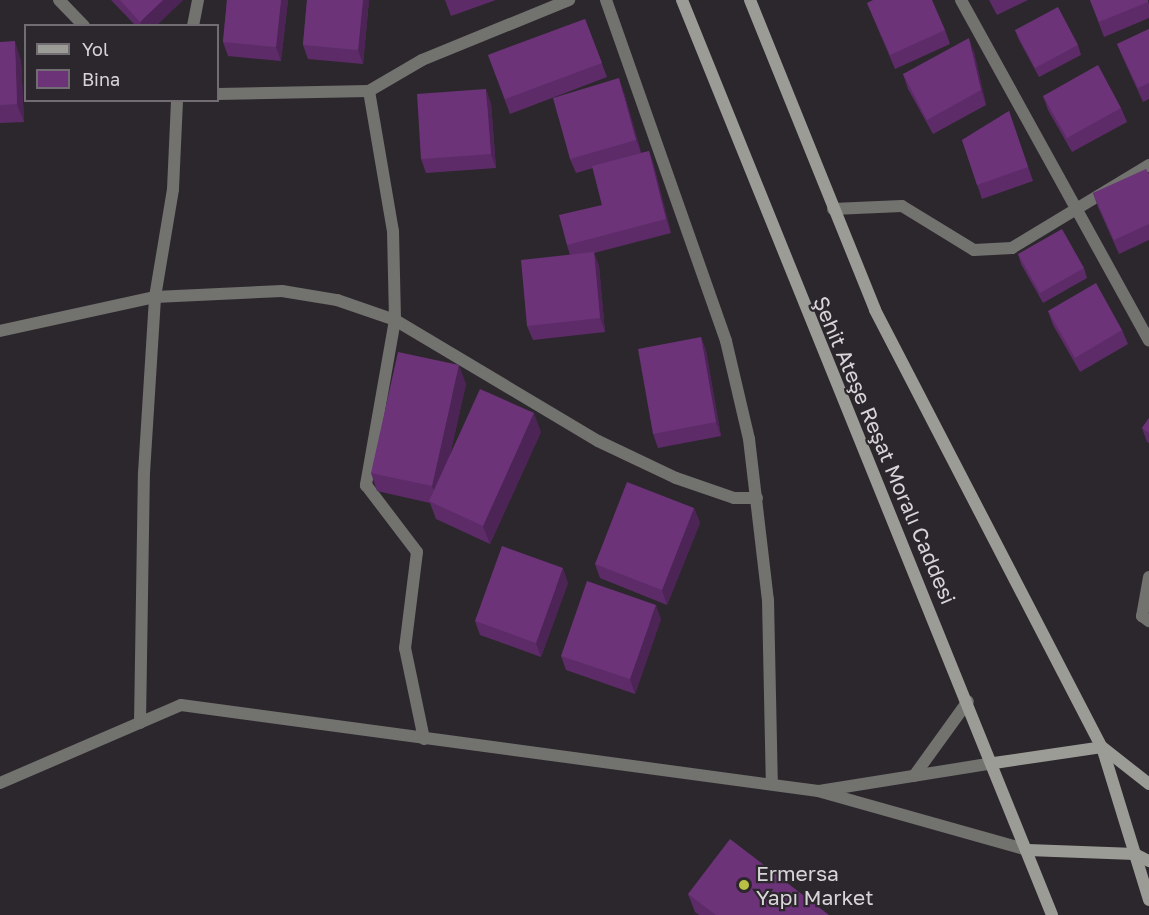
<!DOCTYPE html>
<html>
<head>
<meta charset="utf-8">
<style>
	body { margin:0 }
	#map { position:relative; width:1149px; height:915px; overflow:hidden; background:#2c272d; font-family:"Golos Text",sans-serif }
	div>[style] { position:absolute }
	.street>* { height:12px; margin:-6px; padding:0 6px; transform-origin:6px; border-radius:6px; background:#72726f }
	.secondary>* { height:12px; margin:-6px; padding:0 6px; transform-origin:6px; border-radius:6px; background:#9b9c96 }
	.wall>* { inset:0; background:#5d2c68 }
	.shaded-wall>* { inset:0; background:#4c2455 }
	.building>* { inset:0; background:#6c3379 }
	.dots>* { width:16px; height:16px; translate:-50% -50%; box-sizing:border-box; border:3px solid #2c272d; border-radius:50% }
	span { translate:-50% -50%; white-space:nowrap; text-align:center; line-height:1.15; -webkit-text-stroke:4.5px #2c272d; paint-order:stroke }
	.street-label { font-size:21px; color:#d8d5d9 }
	.poi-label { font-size:21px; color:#d8d5d9 }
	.left { translate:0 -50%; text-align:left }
	.legend { position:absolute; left:24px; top:24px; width:195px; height:78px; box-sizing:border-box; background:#2c272d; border:2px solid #716d72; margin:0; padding:8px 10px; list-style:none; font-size:18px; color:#d8d5d9 }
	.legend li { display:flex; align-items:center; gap:12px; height:30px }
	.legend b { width:30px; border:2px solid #716d72 }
</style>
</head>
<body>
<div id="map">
	<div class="street">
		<i style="left:59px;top:0;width:36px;rotate:46deg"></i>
		<i style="left:606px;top:0;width:361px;rotate:70.6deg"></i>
		<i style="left:726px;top:341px;width:101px;rotate:76.8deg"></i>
		<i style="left:749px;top:439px;width:162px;rotate:83.3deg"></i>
		<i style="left:768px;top:600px;width:184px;rotate:88.8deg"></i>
		<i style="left:961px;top:0;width:389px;rotate:61.1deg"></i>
		<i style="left:193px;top:26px;width:26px;rotate:-79deg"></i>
		<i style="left:369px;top:91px;width:142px;rotate:80.3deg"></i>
		<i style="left:393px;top:231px;width:89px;rotate:88.7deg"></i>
		<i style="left:395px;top:320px;width:168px;rotate:100deg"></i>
		<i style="left:366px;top:485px;width:84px;rotate:52.7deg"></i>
		<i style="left:417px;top:552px;width:97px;rotate:97.1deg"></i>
		<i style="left:405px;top:648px;width:93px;rotate:78.2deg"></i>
		<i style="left:218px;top:94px;width:151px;rotate:-1.1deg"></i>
		<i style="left:369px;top:91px;width:61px;rotate:-30.3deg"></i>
		<i style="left:422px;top:60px;width:159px;rotate:-22.2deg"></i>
		<i style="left:833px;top:209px;width:69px;rotate:-2.5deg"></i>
		<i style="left:902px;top:206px;width:84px;rotate:31.4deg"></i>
		<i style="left:974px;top:250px;width:38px;rotate:-3deg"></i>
		<i style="left:1012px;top:248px;width:160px;rotate:-31.2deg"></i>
		<i style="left:0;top:331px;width:159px;rotate:-12.4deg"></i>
		<i style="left:155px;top:297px;width:127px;rotate:-2.7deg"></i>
		<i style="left:282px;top:291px;width:56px;rotate:9.3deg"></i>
		<i style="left:337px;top:300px;width:61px;rotate:19deg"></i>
		<i style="left:395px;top:320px;width:236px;rotate:30.8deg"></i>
		<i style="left:598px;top:441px;width:86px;rotate:25.4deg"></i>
		<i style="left:676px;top:478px;width:61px;rotate:19deg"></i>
		<i style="left:734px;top:498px;width:23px"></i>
		<i style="left:1149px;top:577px;width:40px;rotate:100deg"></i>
		<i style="left:1142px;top:616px;width:9px;rotate:36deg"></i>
		<i style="left:140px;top:723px;width:250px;rotate:-89.1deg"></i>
		<i style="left:144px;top:473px;width:176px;rotate:-86.4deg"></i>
		<i style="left:155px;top:297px;width:109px;rotate:-80.5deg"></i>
		<i style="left:173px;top:189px;width:89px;rotate:-87.4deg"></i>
		<i style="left:914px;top:776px;width:92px;rotate:-54.2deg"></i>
		<i style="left:0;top:783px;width:197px;rotate:-23.3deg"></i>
		<i style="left:181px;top:705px;width:643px;rotate:7.69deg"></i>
		<i style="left:818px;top:791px;width:218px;rotate:15.7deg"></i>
		<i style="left:819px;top:791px;width:177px;rotate:-9.1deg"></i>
	</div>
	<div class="secondary">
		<i style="left:682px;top:0;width:987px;rotate:67.98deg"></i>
		<i style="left:750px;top:0;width:334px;rotate:68deg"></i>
		<i style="left:875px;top:310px;width:492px;rotate:62.6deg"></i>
		<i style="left:1102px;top:747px;width:160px;rotate:72.9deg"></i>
		<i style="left:994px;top:763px;width:109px;rotate:-8.4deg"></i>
		<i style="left:1102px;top:747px;width:60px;rotate:38.2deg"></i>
		<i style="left:1028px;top:850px;width:107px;rotate:2.1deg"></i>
		<i style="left:1135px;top:854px;width:16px;rotate:27deg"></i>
	</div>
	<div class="wall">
		<i style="clip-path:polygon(111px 0,183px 0,156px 26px,136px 26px)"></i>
		<i style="clip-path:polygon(227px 0,288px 0,281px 61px,228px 56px,223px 42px)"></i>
		<i style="clip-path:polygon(307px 0,369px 0,363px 64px,308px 59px,303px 45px)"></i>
		<i style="clip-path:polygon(445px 0,496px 0,451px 16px)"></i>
		<i style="clip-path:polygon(989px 0,1028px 0,997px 15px)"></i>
		<i style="clip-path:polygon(1090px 0,1148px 0,1149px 4px,1149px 18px,1104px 37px)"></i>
		<i style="clip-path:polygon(867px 3px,945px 30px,950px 44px,895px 69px)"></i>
		<i style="clip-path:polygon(585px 19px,607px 77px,510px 114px,488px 55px)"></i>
		<i style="clip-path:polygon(1149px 29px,1149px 99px,1143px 102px,1123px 58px,1117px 44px)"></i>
		<i style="clip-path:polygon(1015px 30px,1078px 45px,1081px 55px,1039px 77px,1019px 40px)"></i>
		<i style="clip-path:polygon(0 42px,21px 60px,24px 122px,0 123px)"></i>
		<i style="clip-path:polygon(974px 52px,986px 105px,933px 134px,908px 89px,903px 74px)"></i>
		<i style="clip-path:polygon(624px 93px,641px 153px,649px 151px,654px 166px,671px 233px,594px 253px,599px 266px,605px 332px,533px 340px,527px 326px,570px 255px,567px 245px,602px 205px,593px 168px,576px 173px,570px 159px)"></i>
		<i style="clip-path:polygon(1043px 96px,1121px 108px,1127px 122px,1072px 152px,1048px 110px)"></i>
		<i style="clip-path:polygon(491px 103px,496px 168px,426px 173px,421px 159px)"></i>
		<i style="clip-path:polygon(1009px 111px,1033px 181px,982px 199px,962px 140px)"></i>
		<i style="clip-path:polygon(1149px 174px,1149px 240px,1119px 254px,1098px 207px,1093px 193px)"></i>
		<i style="clip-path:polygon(1018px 254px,1084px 268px,1087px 278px,1043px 303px,1021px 264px)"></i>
		<i style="clip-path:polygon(1048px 311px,1122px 330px,1128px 344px,1080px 372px,1053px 325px)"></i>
		<i style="clip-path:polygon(701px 337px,706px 351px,721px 436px,658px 448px,653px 434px)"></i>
		<i style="clip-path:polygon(466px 384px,450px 455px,541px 432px,490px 544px,436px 519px,430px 503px,377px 491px,371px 473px)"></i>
		<i style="clip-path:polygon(1149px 418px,1149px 443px,1147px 442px,1142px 428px)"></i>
		<i style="clip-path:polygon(694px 508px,700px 523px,667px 605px,600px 578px,595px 564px)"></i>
		<i style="clip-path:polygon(568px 583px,541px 657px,480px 635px,475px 621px)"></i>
		<i style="clip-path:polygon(661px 619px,635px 694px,566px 670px,561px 656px)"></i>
		<i style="clip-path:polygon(688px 894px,829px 915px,699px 915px,695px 912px)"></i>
	</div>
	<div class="shaded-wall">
		<i style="clip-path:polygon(163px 0,183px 0,156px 26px,142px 26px,140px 22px)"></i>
		<i style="clip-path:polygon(281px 0,288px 0,281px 61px,276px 47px)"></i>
		<i style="clip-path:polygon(363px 0,369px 0,363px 64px,358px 50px)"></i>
		<i style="clip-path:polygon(969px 38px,974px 52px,986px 105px,981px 90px)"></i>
		<i style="clip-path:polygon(15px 41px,21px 60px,24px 122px,17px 104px)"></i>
		<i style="clip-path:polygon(619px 78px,624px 93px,642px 154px,636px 140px)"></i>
		<i style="clip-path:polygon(486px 89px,491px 103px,496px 168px,491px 154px)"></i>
		<i style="clip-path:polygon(649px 151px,654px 166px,671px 233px,666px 219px)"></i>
		<i style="clip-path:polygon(594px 252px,599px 266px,605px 332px,600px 318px)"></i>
		<i style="clip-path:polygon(701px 337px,706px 351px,721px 436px,716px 422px)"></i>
		<i style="clip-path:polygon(459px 365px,466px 384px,439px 505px,432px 486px)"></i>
		<i style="clip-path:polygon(534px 413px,541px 432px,490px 544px,483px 526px)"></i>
		<i style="clip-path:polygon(694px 508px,700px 523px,667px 605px,662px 590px)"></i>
		<i style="clip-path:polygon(563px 568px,568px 583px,541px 657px,536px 643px)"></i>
		<i style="clip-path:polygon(656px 605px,661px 619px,635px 694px,630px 679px)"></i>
	</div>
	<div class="building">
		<i style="clip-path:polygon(120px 0,163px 0,140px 22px)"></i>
		<i style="clip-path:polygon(227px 0,281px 0,276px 47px,223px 42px)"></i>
		<i style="clip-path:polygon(307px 0,363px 0,358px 50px,303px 45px)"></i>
		<i style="clip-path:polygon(873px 0,932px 0,945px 30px,890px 55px,867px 3px)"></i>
		<i style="clip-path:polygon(1090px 0,1148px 0,1148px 2px,1099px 22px)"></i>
		<i style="clip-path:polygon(1058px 7px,1078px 45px,1035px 68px,1015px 30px)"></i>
		<i style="clip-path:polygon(585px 19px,602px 63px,505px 99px,488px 55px)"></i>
		<i style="clip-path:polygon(1149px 29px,1149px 83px,1138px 88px,1117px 44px)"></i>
		<i style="clip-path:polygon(969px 38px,981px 90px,927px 120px,903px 74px)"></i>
		<i style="clip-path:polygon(15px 41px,17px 104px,0 105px,0 42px)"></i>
		<i style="clip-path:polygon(1098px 65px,1121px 108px,1067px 138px,1043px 96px)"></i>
		<i style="clip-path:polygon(619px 78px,636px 140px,570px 159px,553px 98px)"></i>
		<i style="clip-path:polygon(486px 89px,491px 154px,421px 159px,417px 94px)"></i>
		<i style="clip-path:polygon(1009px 111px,1028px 167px,977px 185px,962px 140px)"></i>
		<i style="clip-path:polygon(649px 151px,666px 219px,567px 245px,559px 215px,602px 205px,592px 166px)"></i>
		<i style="clip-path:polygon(1146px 169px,1149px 174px,1149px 224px,1114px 240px,1093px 193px)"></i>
		<i style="clip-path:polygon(1062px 229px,1084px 268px,1040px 293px,1018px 254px)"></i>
		<i style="clip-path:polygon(594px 252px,600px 318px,527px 326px,521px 260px)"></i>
		<i style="clip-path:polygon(1096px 283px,1122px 330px,1075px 358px,1048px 311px)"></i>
		<i style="clip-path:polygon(701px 337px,716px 422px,653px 434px,638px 349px)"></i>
		<i style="clip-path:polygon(398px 352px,459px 365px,432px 486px,371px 473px)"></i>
		<i style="clip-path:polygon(480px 389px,534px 413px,483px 526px,429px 501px)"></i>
		<i style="clip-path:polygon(1149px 418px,1149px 433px,1142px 428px)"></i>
		<i style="clip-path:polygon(627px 482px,694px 508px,662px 590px,595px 564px)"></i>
		<i style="clip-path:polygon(502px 546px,563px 568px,536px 643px,475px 621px)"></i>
		<i style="clip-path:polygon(587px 581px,656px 605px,630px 679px,561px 656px)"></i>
		<i style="clip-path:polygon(730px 839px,829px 915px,716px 915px,688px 894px)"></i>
	</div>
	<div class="dots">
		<i style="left:744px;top:885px;background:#b9c046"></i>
	</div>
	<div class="street-label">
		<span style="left:885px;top:450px;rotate:67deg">Şehit Ateşe Reşat Moralı Caddesi</span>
	</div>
	<div class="poi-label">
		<span class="left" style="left:756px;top:885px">Ermersa<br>Yapı Market</span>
	</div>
	<ul class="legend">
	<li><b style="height:8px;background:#9b9c96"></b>Yol</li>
	<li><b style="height:16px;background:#6c3379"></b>Bina</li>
	</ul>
</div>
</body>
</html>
